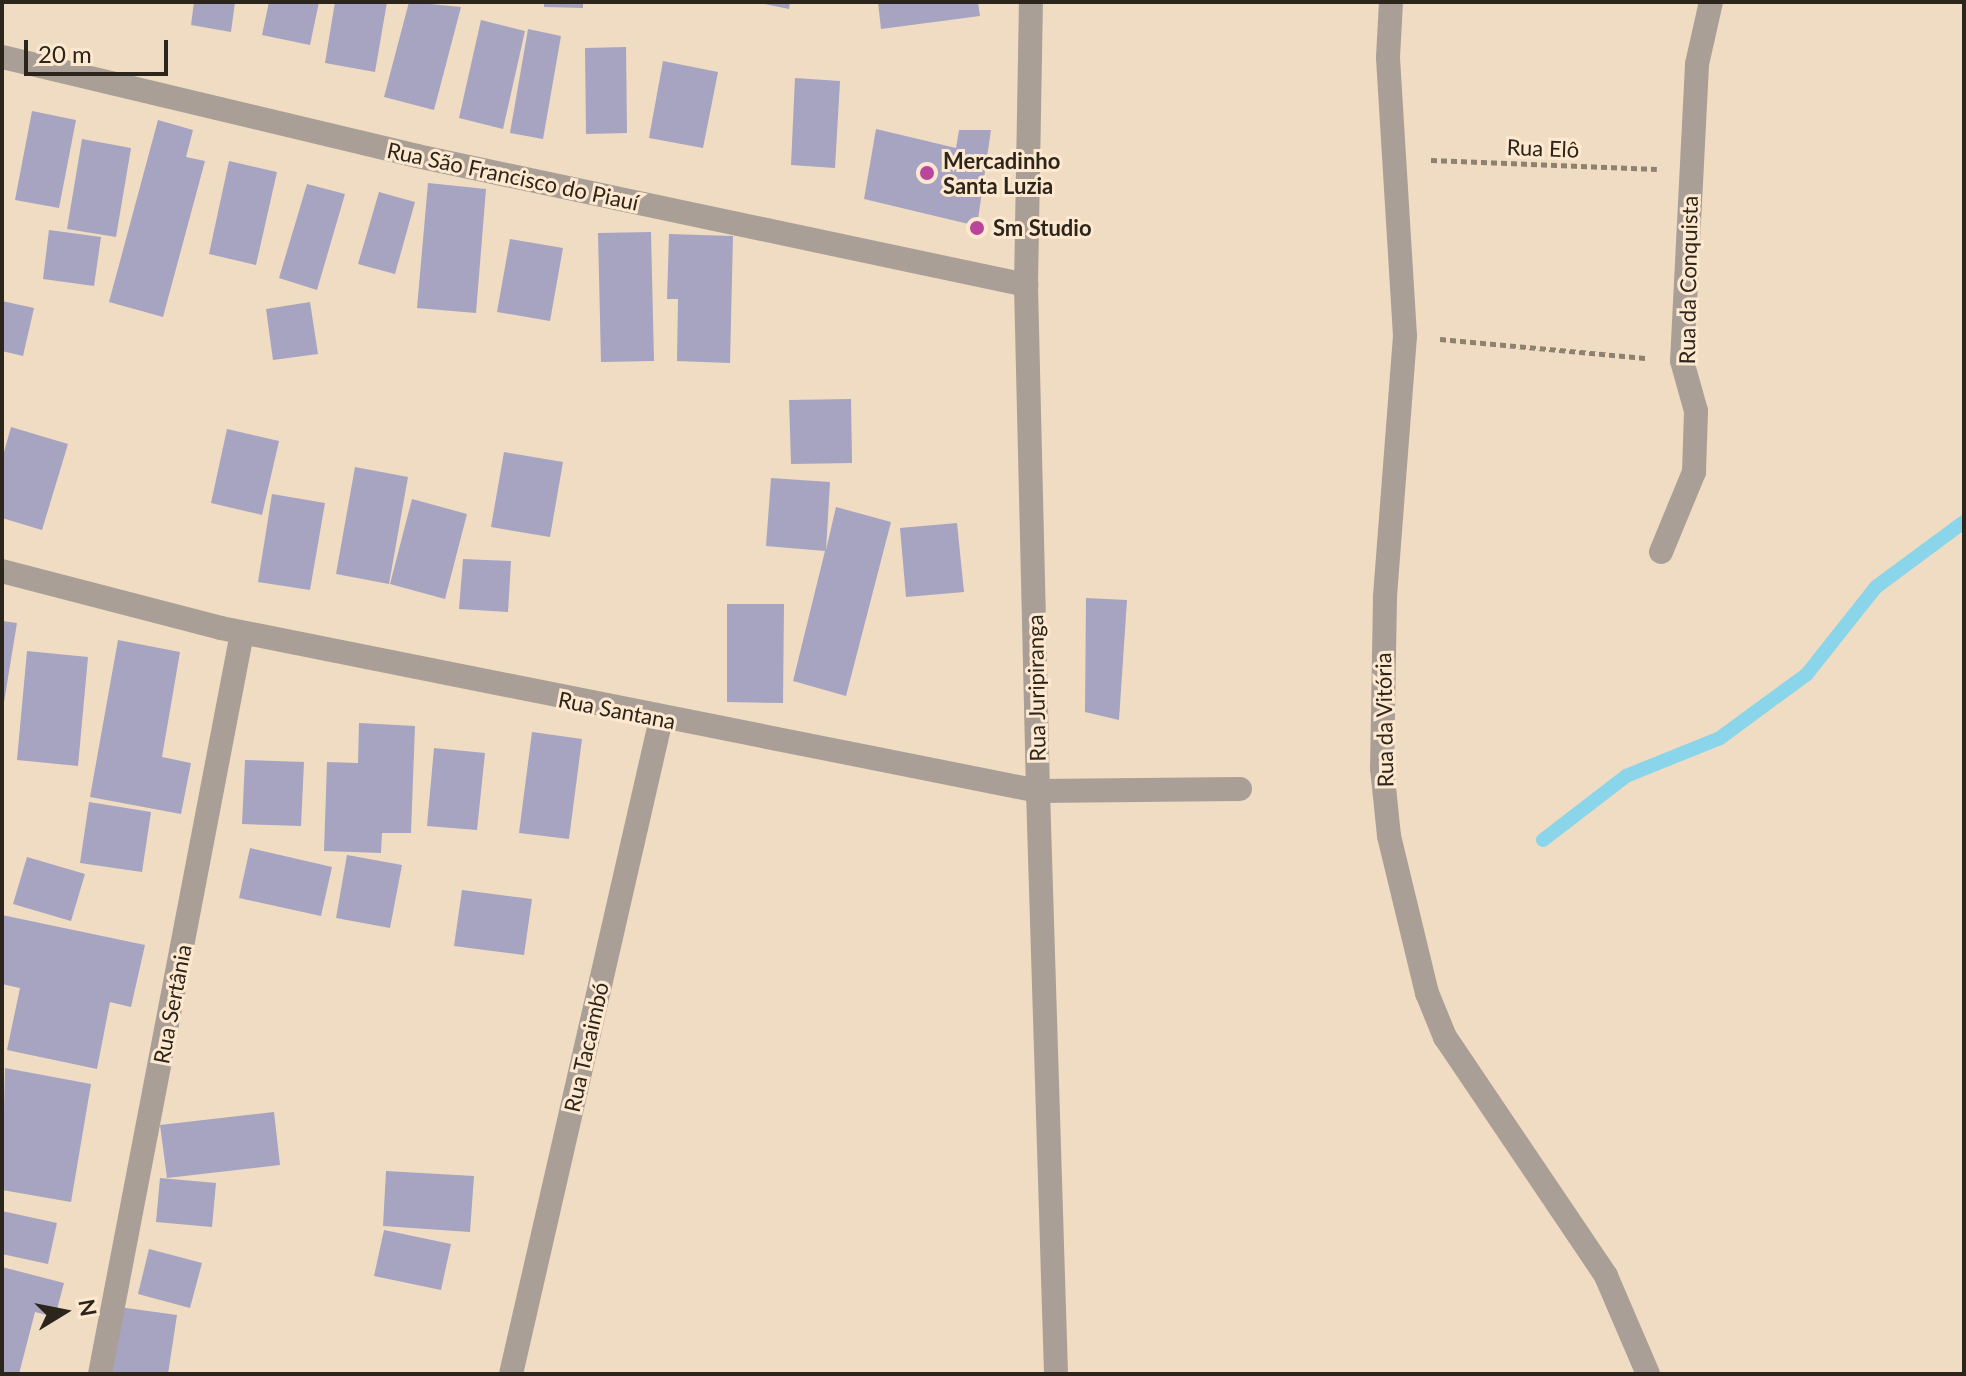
<!DOCTYPE html>
<html>
<head>
<meta charset="utf-8">
<style>
	body { margin:0 }
	#map { position:relative; width:1966px; height:1376px; overflow:hidden; background:#f0dcc3; font-family:Lato,sans-serif }
	div>[style] { position:absolute }
	.stream>* { height:14px; margin:-7px; padding:0 7px; transform-origin:7px; border-radius:7px; background:#8ad5e9 }
	.building>* { inset:0; background:#a6a4c0 }
	.path>* { height:5px; margin-top:-2.5px; transform-origin:0; background:repeating-linear-gradient(90deg,#8e816f 0 6px,transparent 0 10px) }
	.minor>* { height:24px; margin:-12px; padding:0 12px; transform-origin:12px; border-radius:12px; background:#aa9f96 }
	.tertiary>* { height:24px; margin:-12px; padding:0 12px; transform-origin:12px; border-radius:12px; background:#aa9f96 }
	.dots>* { width:22px; height:22px; translate:-50% -50%; box-sizing:border-box; border:4px solid #fee9d0; border-radius:50% }
	span { translate:-50% -50%; white-space:nowrap; text-align:center; line-height:1.15; -webkit-text-stroke:6px #fee9d0; paint-order:stroke }
	.street-label { font-size:22px; color:#2c251b }
	.poi-label { font-size:22px; color:#2c251b; font-weight:700 }
	.left { translate:0 -50%; text-align:left }
	.frame { position:absolute; inset:0; border:4px solid #2c251b; pointer-events:none }
	.north { position:absolute; left:24px; top:1272px; width:80px; height:80px; -webkit-text-stroke:6px #fee9d0; paint-order:stroke; rotate:80deg; font-size:22px; font-weight:700; line-height:32px; text-align:center; color:#2c251b }
	.north::after { content:''; display:block; margin:auto; width:28px; height:36px; background:#2c251b; clip-path:polygon(50% 0,100% 100%,50% 72%,0 100%) }
	.scale { position:absolute; left:24px; top:40px; width:144px; height:36px; box-sizing:border-box; border:4px solid #2c251b; border-top:0; padding-left:10px; font-size:24px; line-height:28px; white-space:nowrap; color:#2c251b; -webkit-text-stroke:6px #fee9d0; paint-order:stroke }
</style>
</head>
<body>
<div id="map">
	<div class="stream">
		<i style="left:1543px;top:840px;width:105px;rotate:-37.6deg"></i>
		<i style="left:1626px;top:776px;width:101px;rotate:-22deg"></i>
		<i style="left:1720px;top:738px;width:108px;rotate:-36.3deg"></i>
		<i style="left:1807px;top:674px;width:111px;rotate:-51.6deg"></i>
		<i style="left:1876px;top:587px;width:109px;rotate:-36.5deg"></i>
	</div>
	<div class="building">
		<i style="clip-path:polygon(194px 2px,235px 2px,231px 32px,191px 25px)"></i>
		<i style="clip-path:polygon(269px 2px,319px 2px,310px 45px,262px 35px)"></i>
		<i style="clip-path:polygon(335px 2px,387px 2px,375px 72px,325px 63px)"></i>
		<i style="clip-path:polygon(409px 2px,461px 7px,434px 110px,384px 97px)"></i>
		<i style="clip-path:polygon(544px 2px,583px 2px,583px 8px,544px 7px)"></i>
		<i style="clip-path:polygon(754px 2px,790px 2px,789px 9px)"></i>
		<i style="clip-path:polygon(878px 2px,978px 2px,980px 16px,881px 29px)"></i>
		<i style="clip-path:polygon(481px 20px,525px 31px,503px 129px,459px 118px)"></i>
		<i style="clip-path:polygon(528px 29px,561px 36px,543px 139px,510px 133px)"></i>
		<i style="clip-path:polygon(626px 47px,627px 133px,586px 134px,585px 48px)"></i>
		<i style="clip-path:polygon(663px 61px,718px 72px,703px 148px,649px 138px)"></i>
		<i style="clip-path:polygon(795px 78px,840px 81px,835px 168px,791px 165px)"></i>
		<i style="clip-path:polygon(32px 111px,76px 120px,59px 208px,15px 200px)"></i>
		<i style="clip-path:polygon(158px 120px,193px 130px,186px 157px,205px 161px,163px 317px,109px 302px)"></i>
		<i style="clip-path:polygon(876px 129px,956px 148px,959px 130px,991px 130px,977px 226px,864px 199px)"></i>
		<i style="clip-path:polygon(82px 139px,131px 148px,116px 237px,67px 229px)"></i>
		<i style="clip-path:polygon(229px 161px,277px 172px,256px 265px,209px 254px)"></i>
		<i style="clip-path:polygon(428px 183px,486px 189px,476px 313px,417px 308px)"></i>
		<i style="clip-path:polygon(307px 184px,345px 194px,317px 290px,279px 278px)"></i>
		<i style="clip-path:polygon(379px 192px,415px 202px,395px 274px,358px 264px)"></i>
		<i style="clip-path:polygon(49px 230px,101px 237px,94px 286px,43px 279px)"></i>
		<i style="clip-path:polygon(651px 232px,654px 361px,601px 362px,598px 233px)"></i>
		<i style="clip-path:polygon(669px 234px,733px 236px,730px 363px,677px 361px,678px 299px,667px 299px)"></i>
		<i style="clip-path:polygon(510px 239px,563px 248px,550px 321px,497px 312px)"></i>
		<i style="clip-path:polygon(2px 301px,34px 308px,23px 356px,2px 351px)"></i>
		<i style="clip-path:polygon(310px 302px,318px 354px,273px 360px,266px 309px)"></i>
		<i style="clip-path:polygon(851px 399px,852px 463px,791px 464px,789px 400px)"></i>
		<i style="clip-path:polygon(11px 427px,68px 444px,42px 530px,2px 518px,2px 459px)"></i>
		<i style="clip-path:polygon(227px 429px,279px 441px,262px 515px,211px 503px)"></i>
		<i style="clip-path:polygon(504px 452px,563px 462px,550px 537px,491px 527px)"></i>
		<i style="clip-path:polygon(355px 467px,408px 477px,389px 584px,336px 574px)"></i>
		<i style="clip-path:polygon(771px 478px,830px 482px,826px 550px,836px 507px,891px 522px,846px 696px,793px 681px,825px 551px,766px 546px)"></i>
		<i style="clip-path:polygon(272px 494px,325px 503px,310px 590px,258px 582px)"></i>
		<i style="clip-path:polygon(412px 499px,467px 514px,445px 599px,390px 584px)"></i>
		<i style="clip-path:polygon(957px 523px,964px 592px,906px 597px,900px 528px)"></i>
		<i style="clip-path:polygon(463px 559px,511px 561px,508px 612px,459px 609px)"></i>
		<i style="clip-path:polygon(1086px 598px,1127px 600px,1119px 720px,1085px 712px)"></i>
		<i style="clip-path:polygon(727px 604px,784px 604px,783px 703px,727px 702px)"></i>
		<i style="clip-path:polygon(2px 621px,17px 623px,4px 702px,2px 702px)"></i>
		<i style="clip-path:polygon(118px 640px,180px 652px,162px 757px,191px 763px,181px 814px,90px 797px)"></i>
		<i style="clip-path:polygon(27px 651px,88px 657px,78px 766px,17px 760px)"></i>
		<i style="clip-path:polygon(359px 723px,415px 726px,411px 833px,382px 833px,381px 853px,324px 851px,327px 762px,358px 763px)"></i>
		<i style="clip-path:polygon(532px 732px,582px 739px,569px 839px,519px 833px)"></i>
		<i style="clip-path:polygon(434px 748px,485px 753px,477px 830px,427px 826px)"></i>
		<i style="clip-path:polygon(245px 760px,304px 762px,301px 826px,242px 824px)"></i>
		<i style="clip-path:polygon(89px 802px,151px 812px,142px 872px,80px 863px)"></i>
		<i style="clip-path:polygon(250px 848px,332px 867px,321px 916px,239px 898px)"></i>
		<i style="clip-path:polygon(347px 855px,402px 865px,390px 928px,336px 918px)"></i>
		<i style="clip-path:polygon(27px 857px,85px 874px,71px 921px,13px 904px)"></i>
		<i style="clip-path:polygon(462px 890px,532px 899px,524px 955px,454px 946px)"></i>
		<i style="clip-path:polygon(2px 915px,145px 945px,131px 1007px,110px 1002px,97px 1069px,7px 1050px,20px 988px,2px 984px)"></i>
		<i style="clip-path:polygon(5px 1068px,91px 1084px,71px 1202px,2px 1190px)"></i>
		<i style="clip-path:polygon(274px 1112px,280px 1165px,167px 1178px,160px 1125px)"></i>
		<i style="clip-path:polygon(386px 1171px,474px 1176px,470px 1232px,383px 1226px)"></i>
		<i style="clip-path:polygon(160px 1178px,216px 1183px,212px 1227px,156px 1222px)"></i>
		<i style="clip-path:polygon(2px 1211px,57px 1223px,48px 1264px,2px 1254px)"></i>
		<i style="clip-path:polygon(384px 1230px,451px 1244px,441px 1290px,374px 1276px)"></i>
		<i style="clip-path:polygon(149px 1249px,202px 1263px,190px 1308px,138px 1294px)"></i>
		<i style="clip-path:polygon(2px 1267px,64px 1283px,55px 1317px,35px 1312px,19px 1374px,2px 1374px)"></i>
		<i style="clip-path:polygon(119px 1307px,177px 1315px,168px 1374px,109px 1374px)"></i>
	</div>
	<div class="path">
		<i style="left:1431px;top:160px;width:226px;rotate:2.3deg"></i>
		<i style="left:1440px;top:339px;width:206px;rotate:5.3deg"></i>
	</div>
	<div class="minor">
		<i style="left:1391px;top:2px;width:56px;rotate:93.1deg"></i>
		<i style="left:1388px;top:58px;width:279px;rotate:86.5deg"></i>
		<i style="left:1405px;top:336px;width:263px;rotate:94.4deg"></i>
		<i style="left:1385px;top:598px;width:170px;rotate:91deg"></i>
		<i style="left:1382px;top:768px;width:68px;rotate:84.1deg"></i>
		<i style="left:1389px;top:836px;width:162px;rotate:76.4deg"></i>
		<i style="left:1427px;top:993px;width:48px;rotate:67.8deg"></i>
		<i style="left:1445px;top:1037px;width:288px;rotate:56deg"></i>
		<i style="left:1606px;top:1276px;width:107px;rotate:66.8deg"></i>
		<i style="left:2px;top:57px;width:427px;rotate:13.4deg"></i>
		<i style="left:417px;top:156px;width:623px;rotate:11.96deg"></i>
		<i style="left:1661px;top:552px;width:87px;rotate:-67.6deg"></i>
		<i style="left:1694px;top:472px;width:61px;rotate:-88.1deg"></i>
		<i style="left:1696px;top:411px;width:52px;rotate:-105.6deg"></i>
		<i style="left:1682px;top:361px;width:297px;rotate:-87.1deg"></i>
		<i style="left:1697px;top:64px;width:64px;rotate:-77.3deg"></i>
		<i style="left:100px;top:1374px;width:754px;rotate:-79.15deg"></i>
		<i style="left:511px;top:1374px;width:672px;rotate:-77.1deg"></i>
		<i style="left:1056px;top:1374px;width:583px;rotate:-91.77deg"></i>
		<i style="left:1038px;top:791px;width:202px;rotate:-0.6deg"></i>
	</div>
	<div class="tertiary">
		<i style="left:2px;top:571px;width:226px;rotate:14.6deg"></i>
		<i style="left:221px;top:628px;width:833px;rotate:11.28deg"></i>
		<i style="left:1038px;top:791px;width:506px;rotate:-91.36deg"></i>
		<i style="left:1026px;top:285px;width:283px;rotate:-89deg"></i>
	</div>
	<div class="dots">
		<i style="left:927px;top:173px;background:#ba459c"></i>
		<i style="left:977px;top:228px;background:#ba459c"></i>
	</div>
	<div class="street-label">
		<span style="left:1543px;top:148px;rotate:2deg">Rua Elô</span>
		<span style="left:513px;top:176px;rotate:12deg">Rua São Francisco do Piauí</span>
		<span style="left:1688px;top:280px;rotate:-89deg">Rua da Conquista</span>
		<span style="left:1036px;top:688px;rotate:-91deg">Rua Juripiranga</span>
		<span style="left:617px;top:710px;rotate:11deg">Rua Santana</span>
		<span style="left:1384px;top:720px;rotate:-91deg">Rua da Vitória</span>
		<span style="left:172px;top:1004px;rotate:-79deg">Rua Sertânia</span>
		<span style="left:586px;top:1047px;rotate:-77deg">Rua Tacaimbó</span>
	</div>
	<div class="poi-label">
		<span class="left" style="left:943px;top:173px">Mercadinho<br>Santa Luzia</span>
		<span class="left" style="left:993px;top:228px">Sm Studio</span>
	</div>
	<div class="frame"></div>
	<div class="north">N</div>
	<div class="scale">20 m</div>
</div>
</body>
</html>
